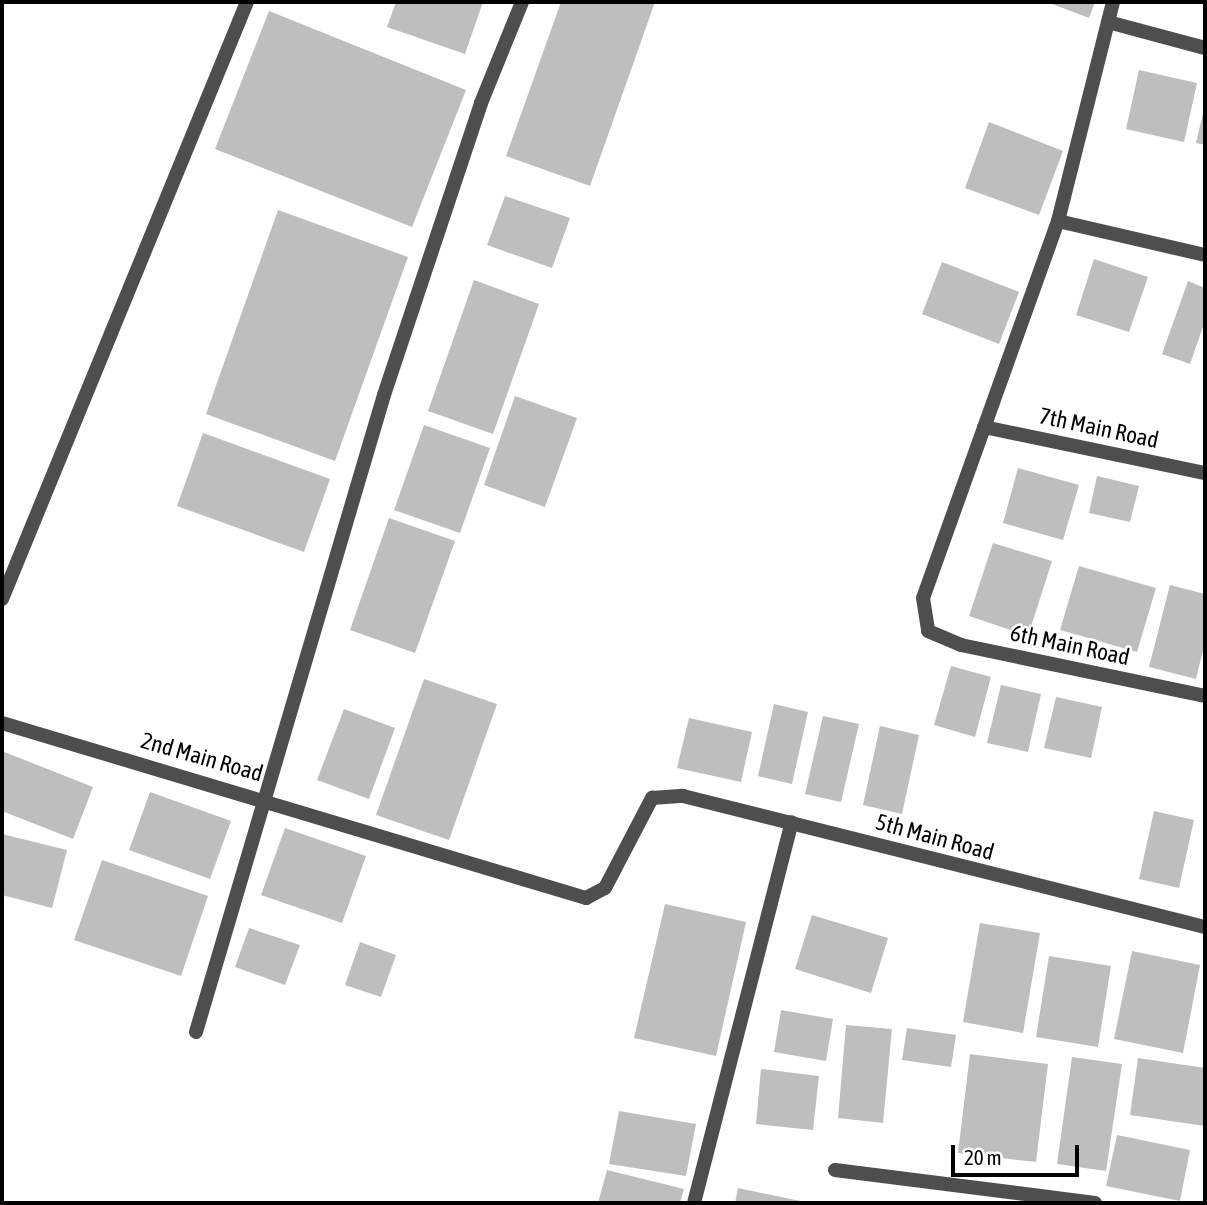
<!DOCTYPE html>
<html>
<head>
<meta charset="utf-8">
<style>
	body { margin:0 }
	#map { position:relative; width:1207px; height:1205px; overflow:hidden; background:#fff; font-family:"Asap Condensed",sans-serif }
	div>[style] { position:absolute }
	.building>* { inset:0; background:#bebebe }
	.minor>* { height:14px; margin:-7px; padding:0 7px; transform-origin:7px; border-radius:7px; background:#4e4e4e }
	span { translate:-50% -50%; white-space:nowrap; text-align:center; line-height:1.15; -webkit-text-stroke:5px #fff; paint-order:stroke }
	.street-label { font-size:23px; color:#000 }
	.frame { position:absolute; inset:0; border:4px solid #000; pointer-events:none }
	.scale { position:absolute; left:951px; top:1145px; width:128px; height:32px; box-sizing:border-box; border:4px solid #000; border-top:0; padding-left:9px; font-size:21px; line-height:24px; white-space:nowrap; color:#000; -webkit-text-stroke:5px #fff; paint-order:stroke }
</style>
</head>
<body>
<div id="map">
	<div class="building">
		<i style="clip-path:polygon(396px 2px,483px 2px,465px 54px,387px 27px)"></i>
		<i style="clip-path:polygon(561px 2px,655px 2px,590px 186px,506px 156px)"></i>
		<i style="clip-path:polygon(1047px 2px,1095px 2px,1089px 18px)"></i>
		<i style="clip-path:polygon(269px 11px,466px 90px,412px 227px,215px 149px)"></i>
		<i style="clip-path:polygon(1139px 70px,1197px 83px,1184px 142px,1126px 129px)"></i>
		<i style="clip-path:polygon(1204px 109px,1205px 109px,1205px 145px,1196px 143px)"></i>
		<i style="clip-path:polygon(989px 122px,1063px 151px,1039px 215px,965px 188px)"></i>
		<i style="clip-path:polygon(505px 196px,570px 218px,552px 268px,487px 245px)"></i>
		<i style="clip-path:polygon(278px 210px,408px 257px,335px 461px,206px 414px)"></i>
		<i style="clip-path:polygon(1094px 259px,1148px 277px,1129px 332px,1076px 315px)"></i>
		<i style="clip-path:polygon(942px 262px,1019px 292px,999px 344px,922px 314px)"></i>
		<i style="clip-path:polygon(474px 280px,539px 304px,493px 434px,428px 411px)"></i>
		<i style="clip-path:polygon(1188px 281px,1205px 288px,1205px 321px,1190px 364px,1162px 354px)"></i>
		<i style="clip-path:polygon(515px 396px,577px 418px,545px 507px,484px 485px)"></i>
		<i style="clip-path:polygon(424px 425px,490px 448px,460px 533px,394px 510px)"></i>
		<i style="clip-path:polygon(203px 433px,330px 479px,304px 552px,177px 506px)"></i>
		<i style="clip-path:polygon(1018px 468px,1079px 485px,1063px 540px,1003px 523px)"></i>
		<i style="clip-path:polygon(1097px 476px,1139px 486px,1130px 522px,1089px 513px)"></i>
		<i style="clip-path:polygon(389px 518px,455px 541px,415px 653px,350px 630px)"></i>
		<i style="clip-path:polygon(993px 543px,1052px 561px,1028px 636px,969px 616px)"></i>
		<i style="clip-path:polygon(1079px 566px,1156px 588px,1137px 652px,1060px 630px)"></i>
		<i style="clip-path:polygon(1170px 585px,1205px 594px,1205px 642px,1196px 679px,1149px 667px)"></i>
		<i style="clip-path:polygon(951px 666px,991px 677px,975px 737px,934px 725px)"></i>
		<i style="clip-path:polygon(424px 679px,497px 704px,449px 840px,376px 815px)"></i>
		<i style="clip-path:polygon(1001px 685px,1041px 694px,1028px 752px,987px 743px)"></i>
		<i style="clip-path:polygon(1056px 697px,1102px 707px,1091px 758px,1044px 748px)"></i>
		<i style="clip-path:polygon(774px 704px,808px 712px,792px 784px,758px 776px)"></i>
		<i style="clip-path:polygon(344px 709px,395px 728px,369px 799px,317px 780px)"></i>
		<i style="clip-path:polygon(823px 716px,859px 724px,841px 802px,805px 794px)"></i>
		<i style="clip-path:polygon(689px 718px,752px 732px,741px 782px,677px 768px)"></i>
		<i style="clip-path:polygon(880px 726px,919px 735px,902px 814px,863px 805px)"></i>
		<i style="clip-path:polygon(2px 751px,93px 787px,73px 839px,2px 811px)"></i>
		<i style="clip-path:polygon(150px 792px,231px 821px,210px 879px,129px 850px)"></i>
		<i style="clip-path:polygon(1154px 811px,1194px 820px,1179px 888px,1139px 879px)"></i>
		<i style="clip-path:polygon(285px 828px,366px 856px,342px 923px,261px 895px)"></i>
		<i style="clip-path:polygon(2px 834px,67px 850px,52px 908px,2px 895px)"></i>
		<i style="clip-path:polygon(102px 860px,208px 896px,181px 976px,74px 940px)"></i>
		<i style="clip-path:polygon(665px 904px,746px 922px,716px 1056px,634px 1038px)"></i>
		<i style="clip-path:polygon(812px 915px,888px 938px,871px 993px,795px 969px)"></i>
		<i style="clip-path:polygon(980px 923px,1040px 933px,1023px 1033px,963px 1022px)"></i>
		<i style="clip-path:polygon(249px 928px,300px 945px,285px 985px,235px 967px)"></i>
		<i style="clip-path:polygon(360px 942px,396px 955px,381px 997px,345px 985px)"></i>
		<i style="clip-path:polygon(1132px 951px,1200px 965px,1183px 1053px,1114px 1039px)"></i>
		<i style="clip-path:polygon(1049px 956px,1111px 966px,1098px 1047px,1036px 1037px)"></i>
		<i style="clip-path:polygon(781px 1010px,833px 1019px,826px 1061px,774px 1052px)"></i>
		<i style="clip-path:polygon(846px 1025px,892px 1029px,883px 1123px,838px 1118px)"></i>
		<i style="clip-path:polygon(907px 1028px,956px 1035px,951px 1067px,902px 1060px)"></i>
		<i style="clip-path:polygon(970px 1054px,1048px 1064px,1036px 1162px,958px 1153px)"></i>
		<i style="clip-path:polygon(1072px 1057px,1122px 1064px,1106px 1171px,1057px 1164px)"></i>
		<i style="clip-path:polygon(1138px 1058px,1205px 1068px,1205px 1126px,1130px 1115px)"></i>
		<i style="clip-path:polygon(761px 1069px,819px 1076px,813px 1130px,756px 1124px)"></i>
		<i style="clip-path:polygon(619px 1111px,696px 1124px,686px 1176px,609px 1164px)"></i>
		<i style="clip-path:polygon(1117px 1135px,1190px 1150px,1180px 1201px,1106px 1186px)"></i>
		<i style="clip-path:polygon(607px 1170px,684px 1189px,680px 1203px,598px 1203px)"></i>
		<i style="clip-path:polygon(738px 1188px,805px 1202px,805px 1203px,735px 1203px)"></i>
	</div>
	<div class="minor">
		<i style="left:1113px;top:2px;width:226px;rotate:104.1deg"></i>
		<i style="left:1058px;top:221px;width:400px;rotate:109.7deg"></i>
		<i style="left:923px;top:598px;width:33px;rotate:81deg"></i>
		<i style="left:928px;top:631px;width:36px;rotate:23deg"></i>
		<i style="left:961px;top:645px;width:249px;rotate:11.8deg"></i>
		<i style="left:1108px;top:22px;width:100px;rotate:15deg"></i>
		<i style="left:1058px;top:221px;width:151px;rotate:13deg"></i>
		<i style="left:984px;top:427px;width:226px;rotate:11.8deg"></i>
		<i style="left:2px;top:599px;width:645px;rotate:-67.69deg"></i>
		<i style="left:2px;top:723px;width:610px;rotate:16.68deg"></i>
		<i style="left:586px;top:898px;width:21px;rotate:-28deg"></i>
		<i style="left:605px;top:888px;width:102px;rotate:-62.4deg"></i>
		<i style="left:652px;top:798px;width:31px;rotate:-4deg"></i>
		<i style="left:683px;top:796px;width:538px;rotate:14.09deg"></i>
		<i style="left:196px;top:1032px;width:664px;rotate:-73.56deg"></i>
		<i style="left:384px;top:395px;width:308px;rotate:-71.6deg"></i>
		<i style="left:481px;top:103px;width:109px;rotate:-67.9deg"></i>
		<i style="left:835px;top:1170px;width:262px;rotate:7.2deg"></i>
		<i style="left:694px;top:1203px;width:393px;rotate:-75.6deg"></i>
	</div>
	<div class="street-label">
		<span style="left:1099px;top:428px;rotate:12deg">7th Main Road</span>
		<span style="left:1070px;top:645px;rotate:12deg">6th Main Road</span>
		<span style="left:202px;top:757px;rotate:16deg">2nd Main Road</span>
		<span style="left:935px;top:837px;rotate:15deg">5th Main Road</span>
	</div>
	<div class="frame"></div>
	<div class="scale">20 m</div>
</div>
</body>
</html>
